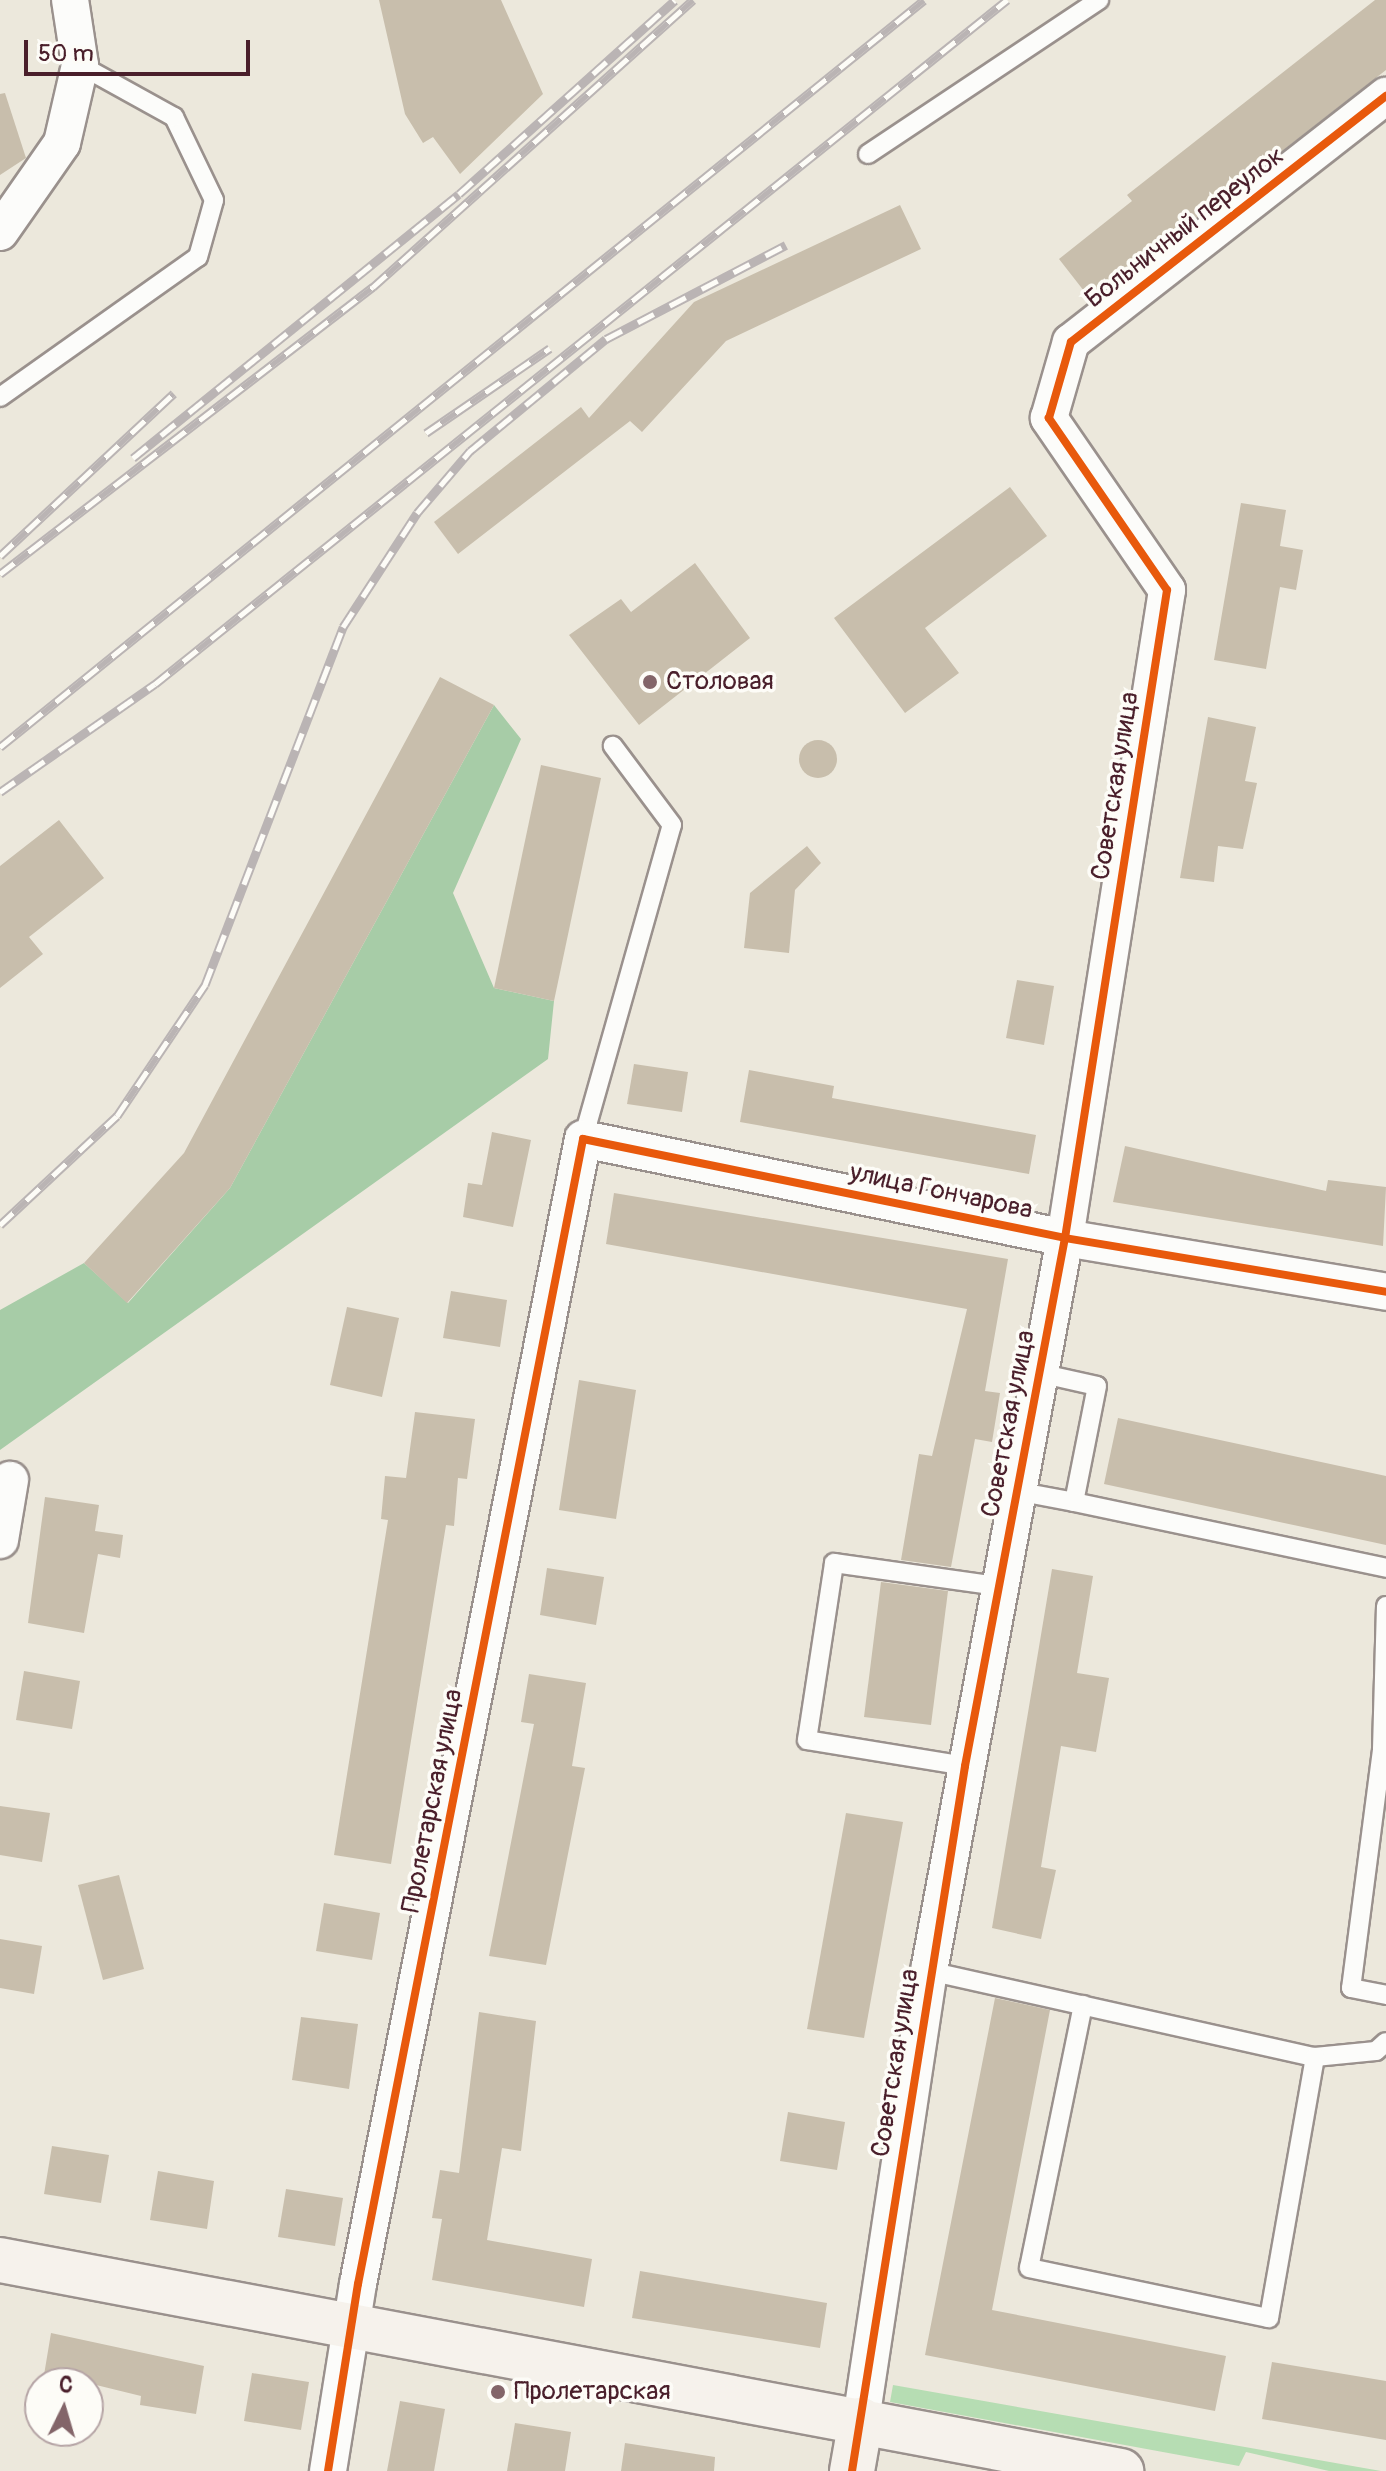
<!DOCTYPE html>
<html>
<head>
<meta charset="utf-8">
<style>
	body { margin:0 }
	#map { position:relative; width:1386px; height:2471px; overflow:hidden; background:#ece8dc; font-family:Pangolin,sans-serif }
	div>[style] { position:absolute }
	.green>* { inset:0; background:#b6ddb3 }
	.forest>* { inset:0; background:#a7cca7 }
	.building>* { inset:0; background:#c8beac }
	.round { border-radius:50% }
	.roads { filter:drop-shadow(2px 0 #9a918d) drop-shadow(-2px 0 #9a918d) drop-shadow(0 2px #9a918d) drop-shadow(0 -2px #9a918d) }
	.lane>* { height:18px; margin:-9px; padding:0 9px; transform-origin:9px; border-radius:9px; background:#fcfcfa }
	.street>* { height:36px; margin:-18px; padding:0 18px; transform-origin:18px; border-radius:18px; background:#fcfcfa }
	.secondary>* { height:44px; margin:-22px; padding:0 22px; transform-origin:22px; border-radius:22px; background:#f6f2ec }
	.rail>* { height:9px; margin-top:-4.5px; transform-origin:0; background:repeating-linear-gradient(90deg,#fdfcf7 0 18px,#bab4b4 0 36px); box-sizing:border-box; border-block:2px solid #bab4b4 }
	.cycleway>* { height:8px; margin:-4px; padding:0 4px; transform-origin:4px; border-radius:4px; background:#e8590c }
	.dots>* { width:22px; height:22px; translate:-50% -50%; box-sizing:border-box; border:4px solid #fdfcf7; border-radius:50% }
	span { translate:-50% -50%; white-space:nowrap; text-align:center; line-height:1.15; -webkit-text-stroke:7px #fdfcf7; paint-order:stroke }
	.street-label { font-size:26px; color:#4a1f2b }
	.poi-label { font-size:26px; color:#4a1f2b }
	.left { translate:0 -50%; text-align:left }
	.north { position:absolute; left:24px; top:2367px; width:80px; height:80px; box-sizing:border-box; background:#fdfcf7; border:2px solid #b5a4a5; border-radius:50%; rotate:5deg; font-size:22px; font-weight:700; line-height:32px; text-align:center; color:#4a1f2b }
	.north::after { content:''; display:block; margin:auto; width:28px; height:36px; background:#836569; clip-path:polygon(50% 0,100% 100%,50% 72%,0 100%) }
	.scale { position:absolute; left:24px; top:40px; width:226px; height:36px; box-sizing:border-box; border:4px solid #4a1f2b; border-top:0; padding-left:10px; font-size:24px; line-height:28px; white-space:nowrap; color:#4a1f2b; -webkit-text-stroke:6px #fdfcf7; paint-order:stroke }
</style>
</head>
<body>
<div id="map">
	<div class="green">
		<i style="clip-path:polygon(893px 2385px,1381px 2471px,1329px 2471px,1246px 2452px,1239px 2466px,890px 2402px)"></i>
	</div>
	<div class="forest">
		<i style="clip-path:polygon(494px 705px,521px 739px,453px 893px,494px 988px,554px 1001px,548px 1059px,0 1450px,0 1310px,84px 1263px,128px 1303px,230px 1188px)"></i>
	</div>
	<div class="building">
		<i style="clip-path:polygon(379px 0,501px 0,543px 94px,460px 174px,433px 137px,423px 143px,405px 114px)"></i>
		<i style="clip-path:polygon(1375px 0,1386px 0,1386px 70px,1091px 300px,1059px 259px,1132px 201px,1127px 195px)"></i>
		<i style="clip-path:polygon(5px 93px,26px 158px,0 175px,0 94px)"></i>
		<i style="clip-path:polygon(900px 205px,921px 249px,726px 341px,642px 432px,630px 421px,458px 554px,434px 522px,581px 407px,589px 418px,694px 302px)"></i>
		<i style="clip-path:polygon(1010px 487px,1047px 536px,925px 628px,959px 673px,905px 713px,834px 618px)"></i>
		<i style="clip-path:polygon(1241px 503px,1286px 510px,1280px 546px,1303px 550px,1296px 590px,1280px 587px,1266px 669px,1214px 660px)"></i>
		<i style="clip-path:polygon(695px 563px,750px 638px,639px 725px,569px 635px,621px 599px,631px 612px)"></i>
		<i style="clip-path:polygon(440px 677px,494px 705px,230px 1188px,127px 1303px,84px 1263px,184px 1153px)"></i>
		<i style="clip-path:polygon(1208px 717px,1256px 727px,1245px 781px,1257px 783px,1243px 849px,1218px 846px,1214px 882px,1180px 878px)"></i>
		<i class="round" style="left:799px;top:740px;width:38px;height:38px"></i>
		<i style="clip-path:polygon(541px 765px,601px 778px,554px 1001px,494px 988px)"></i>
		<i style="clip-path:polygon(59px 820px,104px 878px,29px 937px,43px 954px,0 988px,0 866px)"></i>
		<i style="clip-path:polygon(807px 846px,821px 863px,795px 890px,789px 953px,744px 948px,750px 893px)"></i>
		<i style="clip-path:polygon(1017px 980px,1054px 986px,1044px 1045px,1006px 1038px)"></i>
		<i style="clip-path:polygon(634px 1064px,688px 1072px,682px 1112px,627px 1104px)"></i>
		<i style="clip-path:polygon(749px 1070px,834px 1086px,832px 1098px,1036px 1135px,1029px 1174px,740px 1122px)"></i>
		<i style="clip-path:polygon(492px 1132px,531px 1140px,513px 1227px,463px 1217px,468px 1183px,482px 1185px)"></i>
		<i style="clip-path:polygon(1125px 1146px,1326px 1191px,1328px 1180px,1386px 1187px,1383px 1246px,1113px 1202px)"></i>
		<i style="clip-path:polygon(614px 1193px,1008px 1259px,985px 1391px,1000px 1393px,992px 1442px,975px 1439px,951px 1567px,901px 1560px,919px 1454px,932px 1456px,967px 1309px,606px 1244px)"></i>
		<i style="clip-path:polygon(451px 1291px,507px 1300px,500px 1347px,443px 1338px)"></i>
		<i style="clip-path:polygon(347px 1307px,399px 1318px,382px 1397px,330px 1385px)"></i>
		<i style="clip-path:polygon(579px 1380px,636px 1390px,616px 1519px,559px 1510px)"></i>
		<i style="clip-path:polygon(415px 1412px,475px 1419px,467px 1479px,458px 1478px,454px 1526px,446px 1525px,391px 1864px,334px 1855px,388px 1520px,381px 1519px,385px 1476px,406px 1478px)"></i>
		<i style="clip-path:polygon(1118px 1418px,1386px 1476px,1386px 1545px,1104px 1484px)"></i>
		<i style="clip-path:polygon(45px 1497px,99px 1505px,95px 1531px,123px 1535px,120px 1558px,98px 1554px,84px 1633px,28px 1623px)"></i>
		<i style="clip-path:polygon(547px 1568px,604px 1577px,596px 1625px,540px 1615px)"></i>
		<i style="clip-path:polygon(1052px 1569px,1093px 1576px,1077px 1673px,1109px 1678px,1096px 1752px,1061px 1746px,1041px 1867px,1056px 1870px,1041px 1939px,992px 1928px)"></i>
		<i style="clip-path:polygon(881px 1582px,948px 1591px,931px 1725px,864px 1717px)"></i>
		<i style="clip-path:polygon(24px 1671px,80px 1681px,72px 1729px,16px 1720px)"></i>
		<i style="clip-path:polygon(529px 1674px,586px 1683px,572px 1766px,585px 1768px,546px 1965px,489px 1956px,534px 1724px,521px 1722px)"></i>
		<i style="clip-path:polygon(0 1806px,50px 1813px,42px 1862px,0 1855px)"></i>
		<i style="clip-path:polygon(846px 1813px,903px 1822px,864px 2038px,807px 2029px)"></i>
		<i style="clip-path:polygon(119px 1875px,144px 1969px,103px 1980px,78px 1885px)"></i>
		<i style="clip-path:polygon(324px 1903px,380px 1913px,372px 1960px,316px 1951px)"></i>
		<i style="clip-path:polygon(0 1939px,42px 1946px,34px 1994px,0 1988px)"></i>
		<i style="clip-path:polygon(995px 1998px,1050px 2010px,992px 2310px,1226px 2356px,1215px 2411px,925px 2355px)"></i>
		<i style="clip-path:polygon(479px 2012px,536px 2021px,521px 2151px,502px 2148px,487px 2240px,592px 2259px,584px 2307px,432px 2280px,442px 2219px,432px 2218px,440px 2170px,459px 2173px)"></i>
		<i style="clip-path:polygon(301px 2017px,358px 2024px,349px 2089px,292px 2080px)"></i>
		<i style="clip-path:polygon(788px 2112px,845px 2122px,837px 2170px,780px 2161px)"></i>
		<i style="clip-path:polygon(52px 2146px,109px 2155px,101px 2203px,44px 2194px)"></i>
		<i style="clip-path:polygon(158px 2171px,214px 2181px,207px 2229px,150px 2220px)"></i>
		<i style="clip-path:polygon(286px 2189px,343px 2198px,335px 2246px,278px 2237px)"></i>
		<i style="clip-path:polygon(640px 2271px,827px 2303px,820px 2348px,632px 2318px)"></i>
		<i style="clip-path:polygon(51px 2333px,204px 2366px,196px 2414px,140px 2405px,141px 2396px,88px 2383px,43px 2381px)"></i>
		<i style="clip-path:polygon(1272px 2362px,1386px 2381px,1386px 2440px,1262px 2419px)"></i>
		<i style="clip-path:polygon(252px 2373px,309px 2382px,301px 2430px,244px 2421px)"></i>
		<i style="clip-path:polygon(400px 2401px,445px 2409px,434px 2471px,387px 2471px)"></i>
		<i style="clip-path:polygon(515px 2423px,571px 2432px,565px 2471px,507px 2471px)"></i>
		<i style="clip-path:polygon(625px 2443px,715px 2457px,714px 2471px,621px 2471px)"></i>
	</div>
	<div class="roads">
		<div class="lane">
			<i style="left:868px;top:154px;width:278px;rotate:-33.7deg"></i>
			<i style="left:0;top:397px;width:242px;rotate:-35.3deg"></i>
			<i style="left:198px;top:257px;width:59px;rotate:-74.3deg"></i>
			<i style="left:214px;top:200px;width:92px;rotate:-115.7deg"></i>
			<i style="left:174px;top:117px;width:107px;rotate:-151deg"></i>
			<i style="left:583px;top:1139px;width:326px;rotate:-74.2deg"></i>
			<i style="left:672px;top:825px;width:99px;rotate:-126.8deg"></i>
			<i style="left:1039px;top:1373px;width:59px;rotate:12.6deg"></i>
			<i style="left:1097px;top:1386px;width:118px;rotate:101.2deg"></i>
			<i style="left:1074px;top:1502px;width:319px;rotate:11.9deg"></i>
			<i style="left:1016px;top:1491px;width:59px;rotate:10.7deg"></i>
			<i style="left:1386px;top:1606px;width:144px;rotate:91.6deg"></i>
			<i style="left:1382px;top:1750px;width:240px;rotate:97.4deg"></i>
			<i style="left:1351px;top:1988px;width:36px;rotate:11deg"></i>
			<i style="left:965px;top:1766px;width:160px;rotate:-170.7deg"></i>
			<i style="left:807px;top:1740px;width:179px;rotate:-81.3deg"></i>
			<i style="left:834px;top:1563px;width:166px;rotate:8deg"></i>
			<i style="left:929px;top:1971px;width:395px;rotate:12.6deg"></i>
			<i style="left:1315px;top:2057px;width:61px;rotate:-5.6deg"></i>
			<i style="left:1376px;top:2051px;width:13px;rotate:-42deg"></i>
			<i style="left:1083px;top:2005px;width:268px;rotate:101.6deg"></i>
			<i style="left:1029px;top:2268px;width:245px;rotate:11.8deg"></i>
			<i style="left:1269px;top:2318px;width:265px;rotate:-80deg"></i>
		</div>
		<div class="street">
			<i style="left:0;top:232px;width:108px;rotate:-55.1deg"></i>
			<i style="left:62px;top:143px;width:80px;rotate:-77deg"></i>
			<i style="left:80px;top:65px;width:66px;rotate:-98.7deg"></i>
			<i style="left:0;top:1540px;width:61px;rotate:-80.5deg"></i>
			<i style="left:861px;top:2420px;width:454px;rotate:-81.4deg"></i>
			<i style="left:929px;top:1971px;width:746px;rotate:-79.49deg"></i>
			<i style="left:1065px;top:1238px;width:656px;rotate:-81.05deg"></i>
			<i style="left:1167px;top:590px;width:209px;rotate:-124.5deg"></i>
			<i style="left:1049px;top:418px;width:79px;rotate:-73.9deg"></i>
			<i style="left:1071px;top:342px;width:400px;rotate:-38deg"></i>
			<i style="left:328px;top:2471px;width:189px;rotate:-80.9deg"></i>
			<i style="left:358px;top:2284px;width:1167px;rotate:-78.88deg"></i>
			<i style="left:583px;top:1139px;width:492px;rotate:11.6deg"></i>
			<i style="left:1065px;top:1238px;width:326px;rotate:9.5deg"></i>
		</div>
		<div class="secondary">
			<i style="left:0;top:2260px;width:1141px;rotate:10.66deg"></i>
			<i style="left:852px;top:2471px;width:52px;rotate:-80deg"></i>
		</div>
	</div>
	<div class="rail">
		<i style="left:426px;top:433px;width:150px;rotate:-34.4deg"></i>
		<i style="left:133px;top:458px;width:419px;rotate:-39deg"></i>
		<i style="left:459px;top:194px;width:290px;rotate:-41.9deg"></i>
		<i style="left:0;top:556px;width:238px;rotate:-43.1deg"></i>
		<i style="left:0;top:574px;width:471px;rotate:-37.6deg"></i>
		<i style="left:373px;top:287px;width:430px;rotate:-41.9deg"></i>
		<i style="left:0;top:747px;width:1188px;rotate:-38.95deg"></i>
		<i style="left:0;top:792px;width:189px;rotate:-34.9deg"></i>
		<i style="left:155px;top:684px;width:1093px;rotate:-38.76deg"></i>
		<i style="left:0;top:1225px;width:160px;rotate:-43deg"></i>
		<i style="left:117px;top:1116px;width:158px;rotate:-56.1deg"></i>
		<i style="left:205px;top:985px;width:384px;rotate:-68.9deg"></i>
		<i style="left:343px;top:627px;width:136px;rotate:-57deg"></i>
		<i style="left:417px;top:513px;width:82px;rotate:-49.5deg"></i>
		<i style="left:470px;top:451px;width:176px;rotate:-39.5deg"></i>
		<i style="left:606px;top:339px;width:203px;rotate:-27.6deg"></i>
	</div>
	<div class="cycleway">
		<i style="left:328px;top:2471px;width:189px;rotate:-80.9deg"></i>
		<i style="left:358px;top:2284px;width:1167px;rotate:-78.88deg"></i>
		<i style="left:583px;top:1139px;width:492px;rotate:11.6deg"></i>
		<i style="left:1065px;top:1238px;width:326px;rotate:9.5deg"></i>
		<i style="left:852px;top:2471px;width:714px;rotate:-80.89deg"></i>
		<i style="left:965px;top:1766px;width:537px;rotate:-79.28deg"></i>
		<i style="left:1065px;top:1238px;width:656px;rotate:-81.05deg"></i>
		<i style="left:1167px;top:590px;width:209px;rotate:-124.5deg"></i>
		<i style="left:1049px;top:418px;width:79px;rotate:-73.9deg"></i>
		<i style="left:1071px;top:342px;width:400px;rotate:-38deg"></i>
	</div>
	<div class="dots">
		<i style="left:650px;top:682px;background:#836569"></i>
		<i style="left:498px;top:2392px;background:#836569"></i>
	</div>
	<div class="street-label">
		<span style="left:1185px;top:228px;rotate:-38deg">Больничный переулок</span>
		<span style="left:1116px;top:786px;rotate:-81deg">Советская улица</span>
		<span style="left:941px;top:1192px;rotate:12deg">улица Гончарова</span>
		<span style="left:1009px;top:1424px;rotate:-79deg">Советская улица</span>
		<span style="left:433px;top:1801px;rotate:-79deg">Пролетарская улица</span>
		<span style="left:896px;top:2063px;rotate:-81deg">Советская улица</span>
	</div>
	<div class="poi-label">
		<span class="left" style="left:666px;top:682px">Столовая</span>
		<span class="left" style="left:514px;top:2392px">Пролетарская</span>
	</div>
	<div class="north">С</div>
	<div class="scale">50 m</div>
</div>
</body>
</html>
